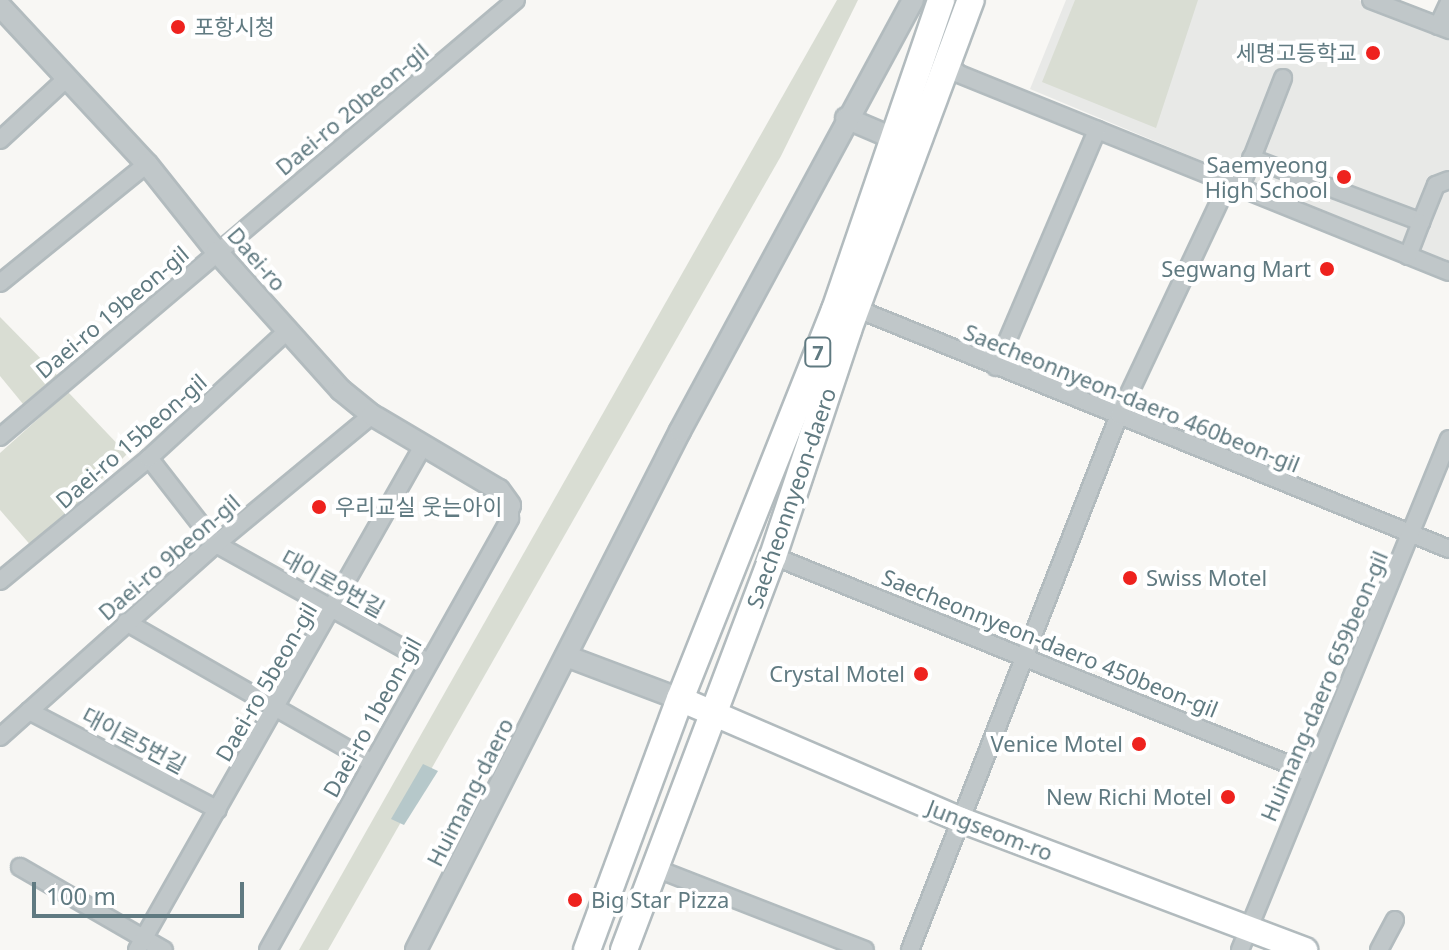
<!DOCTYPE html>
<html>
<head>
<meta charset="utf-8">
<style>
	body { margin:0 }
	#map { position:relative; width:1449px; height:950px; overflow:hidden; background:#f8f7f4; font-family:"Noto Sans","Noto Sans KR",sans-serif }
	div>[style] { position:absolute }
	.built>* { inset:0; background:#e8e9e7 }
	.green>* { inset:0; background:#d9ddd3 }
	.water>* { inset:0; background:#b6c8ca }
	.roads { filter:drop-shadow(2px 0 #b2bbbe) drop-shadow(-2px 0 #b2bbbe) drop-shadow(0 2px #b2bbbe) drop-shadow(0 -2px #b2bbbe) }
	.minor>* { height:16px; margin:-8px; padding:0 8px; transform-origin:8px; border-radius:8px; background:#c0c7c9 }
	.tertiary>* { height:20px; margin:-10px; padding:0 10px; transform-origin:10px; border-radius:10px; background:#c0c7c9 }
	.secondary>* { height:24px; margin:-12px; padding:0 12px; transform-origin:12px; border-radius:12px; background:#fff }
	.primary>* { height:26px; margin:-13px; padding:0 13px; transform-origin:13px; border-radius:13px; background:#fff }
	.dots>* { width:22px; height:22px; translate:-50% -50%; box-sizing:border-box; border:4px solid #fff; border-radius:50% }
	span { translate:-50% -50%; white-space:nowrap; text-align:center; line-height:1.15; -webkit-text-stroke:8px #fff; paint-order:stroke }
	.shield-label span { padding:2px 6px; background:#fff; border:2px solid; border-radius:6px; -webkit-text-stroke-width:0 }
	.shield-label { font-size:20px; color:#607a81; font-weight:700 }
	.poi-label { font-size:22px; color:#607a81 }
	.left { translate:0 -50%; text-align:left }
	.right { translate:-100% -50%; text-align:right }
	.street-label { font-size:22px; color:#607a81 }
	.scale { position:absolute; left:32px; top:882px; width:212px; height:36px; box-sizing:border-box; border:4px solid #607a81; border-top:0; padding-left:10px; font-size:24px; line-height:28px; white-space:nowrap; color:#607a81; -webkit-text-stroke:6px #fff; paint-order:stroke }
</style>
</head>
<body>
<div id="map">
	<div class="built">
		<i style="clip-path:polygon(1066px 0,1359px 0,1449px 38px,1449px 264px,1030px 89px)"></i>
	</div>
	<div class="green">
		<i style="clip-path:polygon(837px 0,858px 0,781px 156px,328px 950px,299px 950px)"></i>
		<i style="clip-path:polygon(1075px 0,1198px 0,1156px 128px,1042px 82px)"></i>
		<i style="clip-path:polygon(0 317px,57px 375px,23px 404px,0 376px)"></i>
		<i style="clip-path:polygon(68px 392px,127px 454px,33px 548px,0 510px,0 453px)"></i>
	</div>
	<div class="water">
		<i style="clip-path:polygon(423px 764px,438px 771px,404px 825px,391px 819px)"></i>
	</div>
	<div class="roads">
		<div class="minor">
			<i style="left:1371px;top:0;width:84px;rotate:21deg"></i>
			<i style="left:1438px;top:26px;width:26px;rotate:-65deg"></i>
			<i style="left:946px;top:63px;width:17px;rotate:40deg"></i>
			<i style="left:959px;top:74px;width:528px;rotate:22deg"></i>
			<i style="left:0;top:140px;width:90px;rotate:-42.7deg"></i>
			<i style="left:1251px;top:158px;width:182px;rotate:20.6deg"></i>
			<i style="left:1421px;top:222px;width:40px;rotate:-68deg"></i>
			<i style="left:1436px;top:185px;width:14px;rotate:-21deg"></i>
			<i style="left:1241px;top:186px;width:116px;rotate:-68.7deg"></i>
			<i style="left:1408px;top:256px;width:36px;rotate:-69deg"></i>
			<i style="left:0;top:283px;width:189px;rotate:-39deg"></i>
			<i style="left:850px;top:306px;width:646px;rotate:22.08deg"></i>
			<i style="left:996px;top:367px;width:258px;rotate:-66.9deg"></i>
			<i style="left:0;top:437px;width:676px;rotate:-40.26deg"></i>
			<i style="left:149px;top:458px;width:109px;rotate:52.1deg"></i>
			<i style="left:216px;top:544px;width:243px;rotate:29.1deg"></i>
			<i style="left:773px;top:556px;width:579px;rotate:22deg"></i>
			<i style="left:0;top:581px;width:193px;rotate:-39.5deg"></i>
			<i style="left:149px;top:458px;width:189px;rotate:-42.6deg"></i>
			<i style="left:126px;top:622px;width:281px;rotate:29.8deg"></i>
			<i style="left:29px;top:711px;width:213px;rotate:27.6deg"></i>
			<i style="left:0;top:737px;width:290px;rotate:-41.8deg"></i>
			<i style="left:216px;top:544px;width:202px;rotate:-39.6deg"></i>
			<i style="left:20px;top:867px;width:166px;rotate:30deg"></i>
			<i style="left:655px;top:868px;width:225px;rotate:21.3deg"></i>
			<i style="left:137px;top:950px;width:579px;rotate:-60.43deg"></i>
			<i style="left:268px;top:950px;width:495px;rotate:-60.7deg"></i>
			<i style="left:510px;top:518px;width:13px;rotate:-90deg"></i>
			<i style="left:910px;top:950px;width:574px;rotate:-68.66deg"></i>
			<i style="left:1119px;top:415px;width:256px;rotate:-64.8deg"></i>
			<i style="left:1240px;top:950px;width:552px;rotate:-67.76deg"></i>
			<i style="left:1379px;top:950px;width:34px;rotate:-62deg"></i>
		</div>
		<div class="tertiary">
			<i style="left:0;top:6px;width:216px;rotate:47.1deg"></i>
			<i style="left:147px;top:164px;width:112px;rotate:51.5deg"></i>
			<i style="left:217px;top:252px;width:186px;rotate:48.1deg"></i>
			<i style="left:341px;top:390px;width:40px;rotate:39deg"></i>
			<i style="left:372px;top:415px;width:147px;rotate:30.6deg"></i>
			<i style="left:499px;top:490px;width:19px;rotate:54deg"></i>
			<i style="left:846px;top:118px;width:51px;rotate:23.1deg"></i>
			<i style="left:566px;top:656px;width:122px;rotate:20.7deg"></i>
			<i style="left:416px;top:950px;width:582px;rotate:-63.04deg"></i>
			<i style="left:680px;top:431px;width:490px;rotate:-61.6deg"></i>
		</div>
		<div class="secondary">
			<i style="left:680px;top:699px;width:306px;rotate:23.3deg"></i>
			<i style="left:961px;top:820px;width:368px;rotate:20.7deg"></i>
		</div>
		<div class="primary">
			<i style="left:587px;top:950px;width:268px;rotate:-69.7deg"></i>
			<i style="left:680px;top:699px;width:419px;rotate:-68.3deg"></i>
			<i style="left:835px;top:310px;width:328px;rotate:-71.1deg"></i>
			<i style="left:624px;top:950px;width:421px;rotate:-69.3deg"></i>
			<i style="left:773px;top:556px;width:238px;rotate:-71.6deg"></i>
			<i style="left:848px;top:330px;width:352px;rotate:-69.6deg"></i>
		</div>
	</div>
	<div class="dots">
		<i style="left:178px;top:27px;background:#ee221e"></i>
		<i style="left:1373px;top:53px;background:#ee221e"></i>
		<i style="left:1344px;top:177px;background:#ee221e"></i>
		<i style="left:1327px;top:269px;background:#ee221e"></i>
		<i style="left:319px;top:507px;background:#ee221e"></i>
		<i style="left:1130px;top:578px;background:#ee221e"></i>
		<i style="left:921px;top:674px;background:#ee221e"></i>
		<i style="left:1139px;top:744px;background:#ee221e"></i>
		<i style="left:1228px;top:797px;background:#ee221e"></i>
		<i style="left:575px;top:900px;background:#ee221e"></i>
	</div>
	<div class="shield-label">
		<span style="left:818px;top:352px">7</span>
	</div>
	<div class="poi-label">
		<span class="left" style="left:194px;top:27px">포항시청</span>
		<span class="right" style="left:1357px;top:53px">세명고등학교</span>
		<span class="right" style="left:1328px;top:177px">Saemyeong<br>High School</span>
		<span class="right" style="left:1311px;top:269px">Segwang Mart</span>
		<span class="left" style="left:335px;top:507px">우리교실 웃는아이</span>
		<span class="left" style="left:1146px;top:578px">Swiss Motel</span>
		<span class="right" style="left:905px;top:674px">Crystal Motel</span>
		<span class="right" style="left:1123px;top:744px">Venice Motel</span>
		<span class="right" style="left:1212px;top:797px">New Richi Motel</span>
		<span class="left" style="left:591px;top:900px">Big Star Pizza</span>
	</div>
	<div class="street-label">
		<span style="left:352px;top:109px;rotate:-40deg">Daei-ro 20beon-gil</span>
		<span style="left:257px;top:259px;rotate:49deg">Daei-ro</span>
		<span style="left:112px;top:312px;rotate:-40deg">Daei-ro 19beon-gil</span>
		<span style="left:1132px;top:398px;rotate:22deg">Saecheonnyeon-daero 460beon-gil</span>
		<span style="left:131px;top:441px;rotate:-41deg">Daei-ro 15beon-gil</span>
		<span style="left:791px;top:498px;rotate:-71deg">Saecheonnyeon-daero</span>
		<span style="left:169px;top:557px;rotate:-41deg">Daei-ro 9beon-gil</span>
		<span style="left:333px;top:583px;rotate:29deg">대이로9번길</span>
		<span style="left:1050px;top:643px;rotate:22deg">Saecheonnyeon-daero 450beon-gil</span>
		<span style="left:266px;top:682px;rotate:-60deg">Daei-ro 5beon-gil</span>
		<span style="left:1324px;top:686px;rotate:-67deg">Huimang-daero 659beon-gil</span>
		<span style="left:372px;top:717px;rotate:-61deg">Daei-ro 1beon-gil</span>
		<span style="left:134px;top:740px;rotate:28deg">대이로5번길</span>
		<span style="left:470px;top:792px;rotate:-63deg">Huimang-daero</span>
		<span style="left:990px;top:830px;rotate:21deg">Jungseom-ro</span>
	</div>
	<div class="scale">100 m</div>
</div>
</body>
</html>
